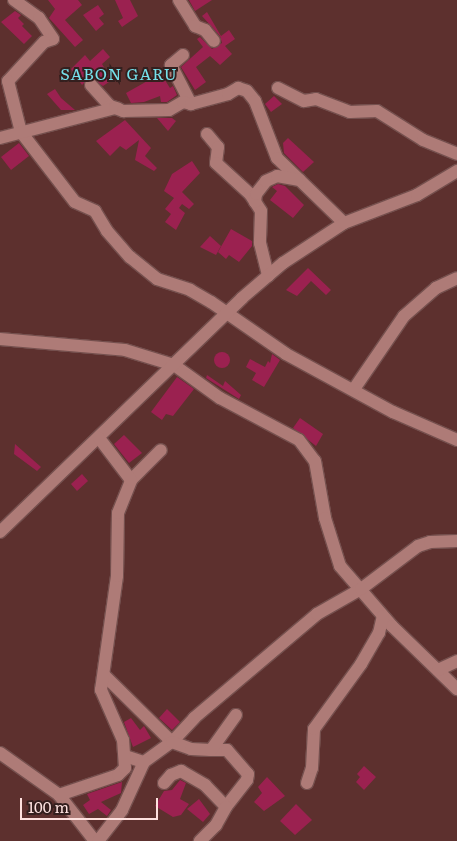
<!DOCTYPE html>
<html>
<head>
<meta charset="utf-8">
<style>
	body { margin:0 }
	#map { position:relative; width:457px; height:841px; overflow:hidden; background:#5d302e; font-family:Literata,serif }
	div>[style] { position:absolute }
	.building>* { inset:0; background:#9b2150 }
	.round { border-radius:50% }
	.roads { filter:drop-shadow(1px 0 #75504e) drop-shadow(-1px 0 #75504e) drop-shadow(0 1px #75504e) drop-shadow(0 -1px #75504e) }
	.minor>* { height:12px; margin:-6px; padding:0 6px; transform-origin:6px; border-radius:6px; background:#ae7b77 }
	span { translate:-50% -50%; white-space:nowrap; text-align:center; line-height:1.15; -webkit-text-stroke:4px #341f1e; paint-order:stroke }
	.quarter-label { font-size:16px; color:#76e2ec; letter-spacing:1px }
	.scale { position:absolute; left:20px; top:798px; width:138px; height:22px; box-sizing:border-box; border:2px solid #fee1df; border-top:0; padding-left:6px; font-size:15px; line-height:18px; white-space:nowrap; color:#fee1df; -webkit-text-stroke:4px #341f1e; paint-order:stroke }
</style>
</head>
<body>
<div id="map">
	<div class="building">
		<i style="clip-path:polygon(48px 0,78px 0,82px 5px,65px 20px,83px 40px,75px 47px,49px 18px,55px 9px)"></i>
		<i style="clip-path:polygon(115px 0,130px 0,138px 16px,122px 27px,118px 21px,123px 18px)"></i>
		<i style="clip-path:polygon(189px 0,212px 0,195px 11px)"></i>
		<i style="clip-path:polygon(98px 5px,104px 14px,99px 18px,104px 24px,96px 31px,83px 15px)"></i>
		<i style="clip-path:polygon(15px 11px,21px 15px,18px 18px,24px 24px,22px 26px,32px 36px,24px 44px,1px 22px)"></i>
		<i style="clip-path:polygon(207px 12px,221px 36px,229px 30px,235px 39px,225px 46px,232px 54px,220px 65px,210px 56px,196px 67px,206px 82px,195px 90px,181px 67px,203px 47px,197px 39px,200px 37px,212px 49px,222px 43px,220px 36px,202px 16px)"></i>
		<i style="clip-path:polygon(103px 49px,110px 57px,102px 64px,112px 80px,103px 86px,90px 77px,82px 85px,71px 69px,85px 55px,90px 61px)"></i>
		<i style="clip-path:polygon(158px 75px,159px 79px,163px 77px,170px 88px,173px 86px,177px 95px,167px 102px,161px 102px,160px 96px,144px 102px,131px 103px,126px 93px)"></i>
		<i style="clip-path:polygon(55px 89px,61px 98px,75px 110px,61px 110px,47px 94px)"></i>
		<i style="clip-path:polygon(274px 96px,282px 104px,271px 112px,265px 104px)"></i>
		<i style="clip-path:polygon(157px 118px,172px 118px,176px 121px,168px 131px)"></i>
		<i style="clip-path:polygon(125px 120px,151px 148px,145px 156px,157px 168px,154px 171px,135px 160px,139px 140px,126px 150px,120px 146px,110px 156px,96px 141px)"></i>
		<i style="clip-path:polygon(288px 138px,314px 162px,303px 172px,284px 153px,283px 143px)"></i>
		<i style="clip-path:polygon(19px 143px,29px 156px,11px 170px,1px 157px)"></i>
		<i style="clip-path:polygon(192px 161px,200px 173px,182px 192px,194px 204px,189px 209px,182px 204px,179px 208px,185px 213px,176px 230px,165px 222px,171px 214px,165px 209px,174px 198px,164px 191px,172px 174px)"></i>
		<i style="clip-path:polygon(278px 184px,285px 186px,304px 205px,293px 218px,270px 200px,277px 191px,272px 187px)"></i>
		<i style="clip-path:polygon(231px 229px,252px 241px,252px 246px,239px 262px,229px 255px,226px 259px,218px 252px)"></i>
		<i style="clip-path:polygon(210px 236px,221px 246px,216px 255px,200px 247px)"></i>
		<i style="clip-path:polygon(308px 268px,331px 290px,326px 295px,311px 281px,297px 296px,286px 290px)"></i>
		<i class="round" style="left:214px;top:352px;width:16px;height:16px"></i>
		<i style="clip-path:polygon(272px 354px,280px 360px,264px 387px,252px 380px,256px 373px,246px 367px,250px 359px,265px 367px,268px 361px,270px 363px)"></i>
		<i style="clip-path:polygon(207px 375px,223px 386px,225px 381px,241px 395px,239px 399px,206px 378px)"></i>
		<i style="clip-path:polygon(177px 377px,194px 389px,173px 416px,166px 414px,162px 420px,151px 412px)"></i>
		<i style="clip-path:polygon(300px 418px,323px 434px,316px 446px,293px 428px)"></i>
		<i style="clip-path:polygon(124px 435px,142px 453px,129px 463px,114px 444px)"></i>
		<i style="clip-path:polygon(15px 444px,41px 467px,37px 471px,14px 454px)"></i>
		<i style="clip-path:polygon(82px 474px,88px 481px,77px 491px,71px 484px)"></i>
		<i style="clip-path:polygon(167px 709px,180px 722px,172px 730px,159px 718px)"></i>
		<i style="clip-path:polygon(131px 718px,140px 730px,144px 726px,151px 738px,133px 747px,124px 722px)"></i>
		<i style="clip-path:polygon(364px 766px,376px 777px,364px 790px,356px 782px,360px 777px,357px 774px)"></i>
		<i style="clip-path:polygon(267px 777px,285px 796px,264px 811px,254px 802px,262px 793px,258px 787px)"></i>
		<i style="clip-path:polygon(180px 780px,186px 783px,180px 799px,189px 804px,181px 815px,173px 817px,155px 806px,164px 791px,172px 790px)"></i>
		<i style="clip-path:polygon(122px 782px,121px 793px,101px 802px,111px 810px,107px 816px,98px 809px,89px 814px,83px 805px,90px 800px,87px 794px)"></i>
		<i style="clip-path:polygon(199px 799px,210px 814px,203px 822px,187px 809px)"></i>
		<i style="clip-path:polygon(296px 804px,312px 820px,295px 835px,280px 821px)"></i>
	</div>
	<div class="roads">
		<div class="minor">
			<i style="left:14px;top:0;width:31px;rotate:36deg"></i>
			<i style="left:39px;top:18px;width:25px;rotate:56deg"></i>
			<i style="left:53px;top:39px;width:9px;rotate:162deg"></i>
			<i style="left:44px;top:42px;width:53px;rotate:132.7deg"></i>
			<i style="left:8px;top:81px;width:53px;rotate:75.7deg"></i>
			<i style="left:21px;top:132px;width:88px;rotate:52.4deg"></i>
			<i style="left:75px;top:202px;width:22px;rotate:24deg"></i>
			<i style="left:95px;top:211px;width:23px;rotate:59deg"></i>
			<i style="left:107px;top:231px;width:35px;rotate:49deg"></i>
			<i style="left:130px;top:257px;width:35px;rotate:39deg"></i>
			<i style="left:157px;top:279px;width:35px;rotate:18deg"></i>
			<i style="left:190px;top:290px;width:24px;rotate:30deg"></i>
			<i style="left:211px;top:302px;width:91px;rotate:34.7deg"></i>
			<i style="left:286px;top:354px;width:122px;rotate:28.5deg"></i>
			<i style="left:393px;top:412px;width:70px;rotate:23.6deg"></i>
			<i style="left:179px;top:0;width:31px;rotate:58deg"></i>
			<i style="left:195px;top:26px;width:11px;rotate:22deg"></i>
			<i style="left:205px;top:30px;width:14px;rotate:51deg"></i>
			<i style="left:183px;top:55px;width:16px;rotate:140deg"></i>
			<i style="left:171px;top:65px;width:44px;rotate:62.9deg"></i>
			<i style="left:91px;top:85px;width:28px;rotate:48deg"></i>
			<i style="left:110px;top:106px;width:9px;rotate:18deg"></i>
			<i style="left:278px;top:88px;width:29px;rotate:27deg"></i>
			<i style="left:304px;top:101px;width:12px;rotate:-9deg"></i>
			<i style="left:316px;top:99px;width:36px;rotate:21deg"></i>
			<i style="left:350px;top:112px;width:27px;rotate:-2deg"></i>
			<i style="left:377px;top:111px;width:54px;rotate:32.2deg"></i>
			<i style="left:423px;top:140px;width:37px;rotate:22deg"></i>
			<i style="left:207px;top:134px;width:17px;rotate:50deg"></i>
			<i style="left:218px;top:147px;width:16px;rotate:97deg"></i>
			<i style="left:216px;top:163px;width:46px;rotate:42.4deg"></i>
			<i style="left:250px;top:194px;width:20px;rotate:57deg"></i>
			<i style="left:261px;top:211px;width:32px;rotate:92deg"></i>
			<i style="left:260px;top:243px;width:34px;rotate:76deg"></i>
			<i style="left:0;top:138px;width:119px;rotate:-14.6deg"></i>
			<i style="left:115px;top:108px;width:9px;rotate:21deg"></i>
			<i style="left:123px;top:111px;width:46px;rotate:-1.2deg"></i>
			<i style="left:169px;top:110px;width:16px;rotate:-30deg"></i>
			<i style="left:183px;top:102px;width:8px;rotate:14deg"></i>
			<i style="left:191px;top:104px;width:38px;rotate:-15deg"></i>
			<i style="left:228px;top:94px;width:12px;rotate:-31deg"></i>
			<i style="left:238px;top:88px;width:9px;rotate:18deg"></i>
			<i style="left:247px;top:91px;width:13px;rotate:51deg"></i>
			<i style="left:255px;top:101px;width:61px;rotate:68.9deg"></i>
			<i style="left:277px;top:158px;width:93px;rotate:44.1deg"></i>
			<i style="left:255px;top:202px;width:8px;rotate:-83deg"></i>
			<i style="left:256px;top:194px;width:16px;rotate:-52deg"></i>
			<i style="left:266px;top:181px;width:12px;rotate:-24deg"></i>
			<i style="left:277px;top:176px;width:23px;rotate:10deg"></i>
			<i style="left:0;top:339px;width:125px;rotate:5deg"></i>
			<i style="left:125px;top:350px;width:51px;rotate:17deg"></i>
			<i style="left:174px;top:365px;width:57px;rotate:35.7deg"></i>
			<i style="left:220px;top:398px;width:89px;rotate:28deg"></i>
			<i style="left:299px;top:440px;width:26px;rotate:53deg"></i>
			<i style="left:315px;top:461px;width:58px;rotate:80deg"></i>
			<i style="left:325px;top:518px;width:50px;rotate:72.6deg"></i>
			<i style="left:340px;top:566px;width:79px;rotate:49.1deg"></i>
			<i style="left:392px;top:626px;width:91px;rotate:44.1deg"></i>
			<i style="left:354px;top:389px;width:88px;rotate:-55.6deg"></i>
			<i style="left:404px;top:316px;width:43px;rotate:-41.2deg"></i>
			<i style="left:436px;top:288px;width:23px;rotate:-25deg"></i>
			<i style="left:131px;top:480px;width:42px;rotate:-45deg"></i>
			<i style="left:0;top:532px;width:337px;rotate:-44deg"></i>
			<i style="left:242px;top:298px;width:54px;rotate:-40.5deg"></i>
			<i style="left:283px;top:263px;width:73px;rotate:-33.3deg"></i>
			<i style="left:344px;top:223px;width:78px;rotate:-21deg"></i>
			<i style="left:417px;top:195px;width:47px;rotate:-31deg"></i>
			<i style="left:438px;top:670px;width:21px;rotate:-25deg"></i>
			<i style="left:104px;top:675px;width:95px;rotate:44.6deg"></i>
			<i style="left:172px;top:742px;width:33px;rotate:-47deg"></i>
			<i style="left:194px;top:718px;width:161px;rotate:-40.2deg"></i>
			<i style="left:317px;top:614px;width:51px;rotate:-29.6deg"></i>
			<i style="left:361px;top:589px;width:71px;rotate:-37deg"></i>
			<i style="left:418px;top:546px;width:13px;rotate:-18deg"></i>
			<i style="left:430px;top:542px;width:27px;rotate:-2deg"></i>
			<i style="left:211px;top:750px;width:16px"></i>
			<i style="left:227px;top:750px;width:32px;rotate:49deg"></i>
			<i style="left:248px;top:774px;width:6px;rotate:99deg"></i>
			<i style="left:247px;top:780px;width:34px;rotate:128deg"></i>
			<i style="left:0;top:753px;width:72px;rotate:35.4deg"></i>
			<i style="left:59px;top:795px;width:58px;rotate:52deg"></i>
			<i style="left:125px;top:756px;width:20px;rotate:18deg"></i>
			<i style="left:144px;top:762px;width:34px;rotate:-36deg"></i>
			<i style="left:172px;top:742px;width:20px;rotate:20deg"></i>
			<i style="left:191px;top:749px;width:20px;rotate:3deg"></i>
			<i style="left:211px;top:750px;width:43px;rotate:-54.5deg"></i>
			<i style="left:164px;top:783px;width:11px;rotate:-49deg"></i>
			<i style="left:171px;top:775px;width:11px;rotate:-22deg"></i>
			<i style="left:181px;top:771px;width:28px;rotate:30deg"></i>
			<i style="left:205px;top:785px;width:30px;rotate:46deg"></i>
			<i style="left:226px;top:807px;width:21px;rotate:119deg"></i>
			<i style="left:216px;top:825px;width:23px;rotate:135deg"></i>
			<i style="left:307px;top:783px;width:16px;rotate:-72deg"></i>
			<i style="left:312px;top:768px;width:39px;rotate:-87deg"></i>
			<i style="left:314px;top:729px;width:80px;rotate:-54.1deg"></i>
			<i style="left:361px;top:664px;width:36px;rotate:-60deg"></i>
			<i style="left:379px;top:633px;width:17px;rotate:-77deg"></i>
			<i style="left:59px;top:795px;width:62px;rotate:-18.7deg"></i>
			<i style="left:118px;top:775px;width:10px;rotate:-45deg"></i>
			<i style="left:125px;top:768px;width:28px;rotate:-94deg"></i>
			<i style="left:123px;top:740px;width:55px;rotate:-113.7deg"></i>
			<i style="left:101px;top:690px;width:115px;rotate:-82deg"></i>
			<i style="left:117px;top:576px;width:63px;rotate:-89.1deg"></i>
			<i style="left:118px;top:513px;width:35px;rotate:-68deg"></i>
			<i style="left:131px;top:480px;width:53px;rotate:-127.3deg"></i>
			<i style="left:98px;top:841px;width:39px;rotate:-52deg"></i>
			<i style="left:122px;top:810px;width:53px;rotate:-65.4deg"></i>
		</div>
	</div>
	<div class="quarter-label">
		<span style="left:119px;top:73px">SABON GARU</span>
	</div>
	<div class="scale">100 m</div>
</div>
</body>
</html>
